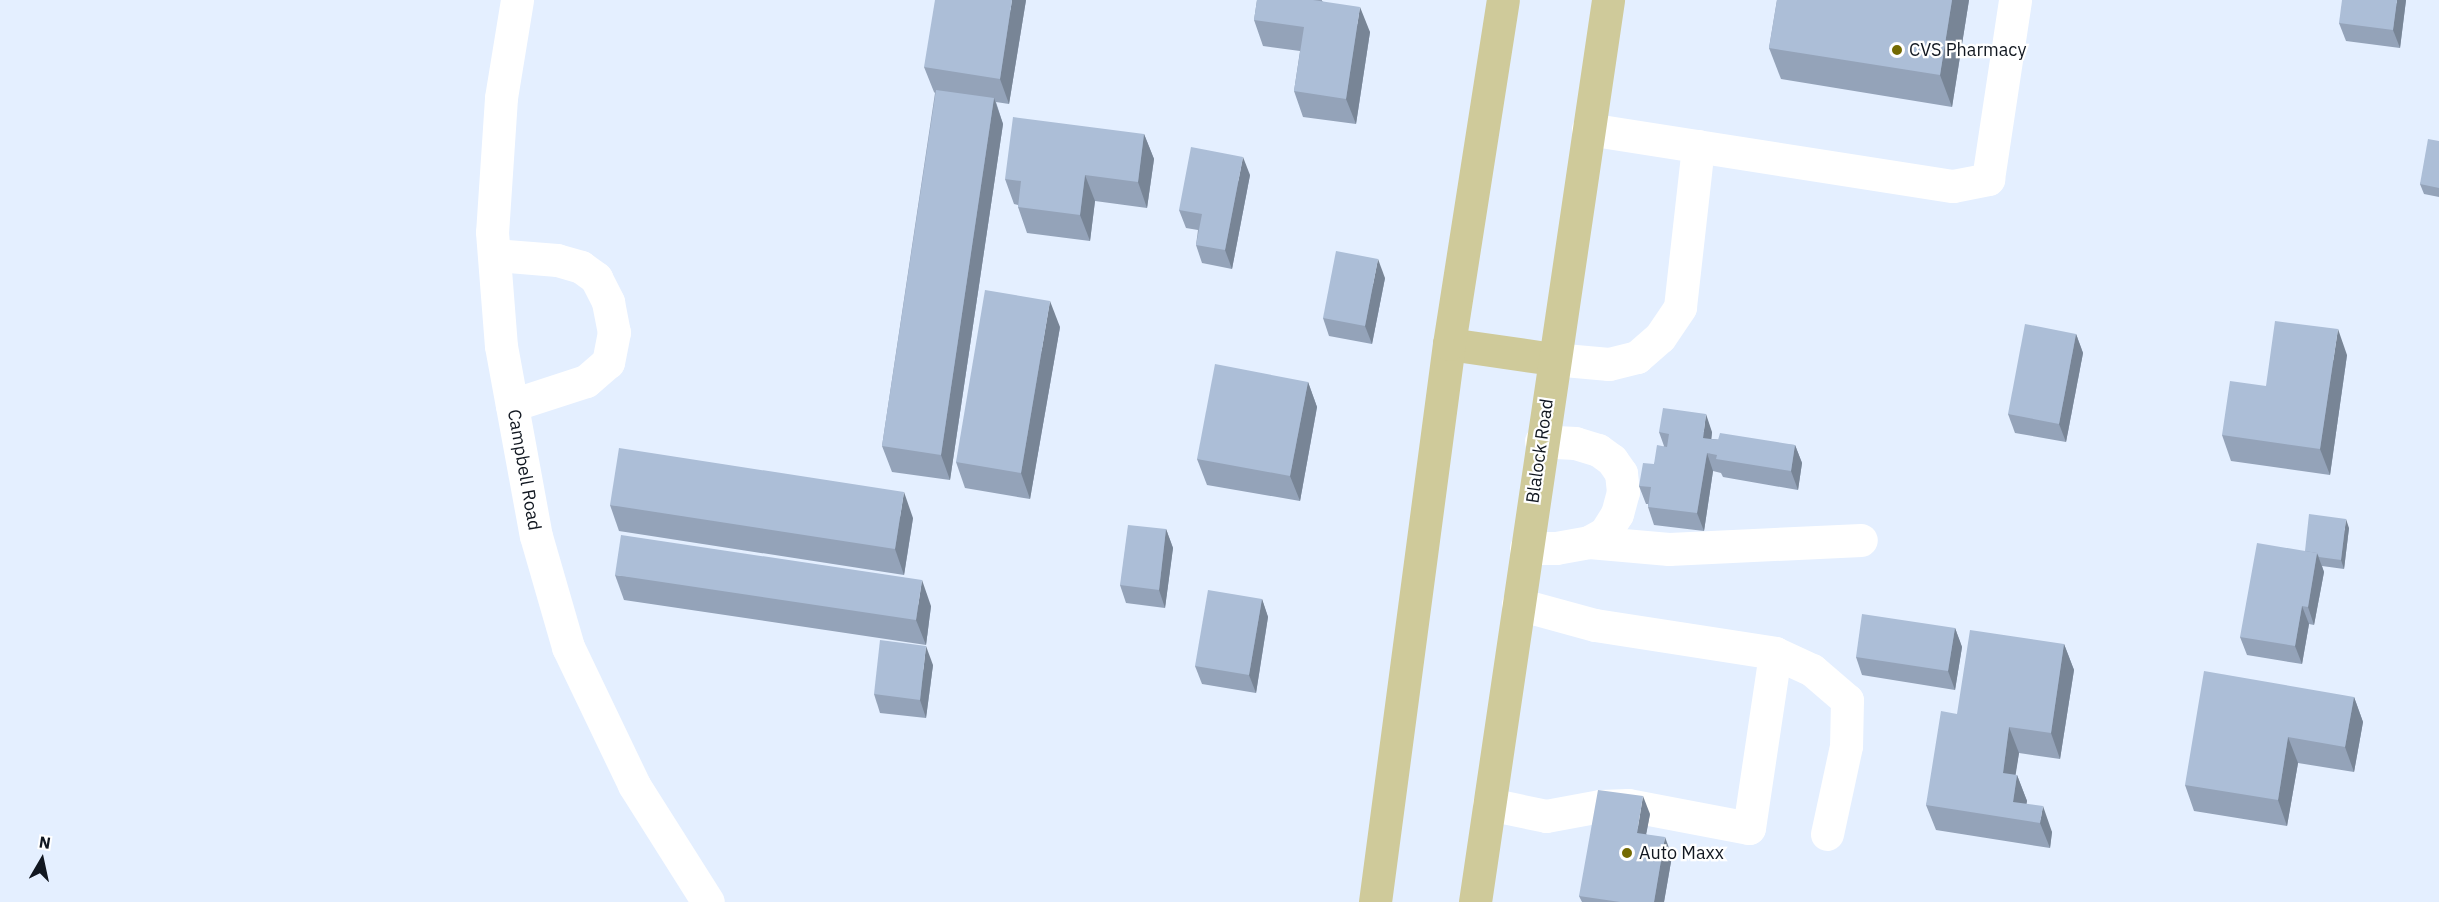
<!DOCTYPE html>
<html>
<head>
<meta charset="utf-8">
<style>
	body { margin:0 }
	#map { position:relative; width:2439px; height:902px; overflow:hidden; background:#e4efff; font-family:"IBM Plex Sans",sans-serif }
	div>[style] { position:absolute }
	.minor>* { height:33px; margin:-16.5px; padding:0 16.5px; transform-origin:16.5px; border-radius:16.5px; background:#fff }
	.major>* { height:33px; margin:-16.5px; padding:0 16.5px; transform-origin:16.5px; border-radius:16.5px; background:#cfca9a }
	.wall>* { inset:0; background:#94a3b9 }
	.shaded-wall>* { inset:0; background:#788596 }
	.building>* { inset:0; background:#acbed7 }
	.dots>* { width:16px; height:16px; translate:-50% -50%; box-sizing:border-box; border:3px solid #fff; border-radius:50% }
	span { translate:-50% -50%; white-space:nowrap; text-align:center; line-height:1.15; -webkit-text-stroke:4.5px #fff; paint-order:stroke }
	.poi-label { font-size:18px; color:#111720 }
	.left { translate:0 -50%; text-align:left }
	.street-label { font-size:18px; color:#111720 }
	.north { position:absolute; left:12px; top:830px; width:60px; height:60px; -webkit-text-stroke:4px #fff; paint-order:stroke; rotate:9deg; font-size:16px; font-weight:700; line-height:24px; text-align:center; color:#111720 }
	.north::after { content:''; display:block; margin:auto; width:21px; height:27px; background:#111720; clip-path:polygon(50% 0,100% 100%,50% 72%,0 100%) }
</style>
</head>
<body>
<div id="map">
	<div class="minor">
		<i style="left:517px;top:0;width:99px;rotate:99.3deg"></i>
		<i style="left:501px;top:98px;width:134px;rotate:93.8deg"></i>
		<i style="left:492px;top:232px;width:114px;rotate:85.5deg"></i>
		<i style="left:501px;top:346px;width:193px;rotate:79.6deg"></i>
		<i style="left:536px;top:536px;width:116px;rotate:73.9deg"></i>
		<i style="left:568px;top:647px;width:153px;rotate:64.4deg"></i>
		<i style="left:634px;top:785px;width:138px;rotate:57.7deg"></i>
		<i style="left:1588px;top:129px;width:369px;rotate:8.9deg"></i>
		<i style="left:1953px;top:186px;width:36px;rotate:-11deg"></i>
		<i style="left:1988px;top:179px;width:181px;rotate:-81.4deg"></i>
		<i style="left:494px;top:255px;width:63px;rotate:4.5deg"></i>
		<i style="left:557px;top:260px;width:25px;rotate:16deg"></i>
		<i style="left:581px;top:267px;width:19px;rotate:36deg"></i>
		<i style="left:596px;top:278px;width:27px;rotate:63deg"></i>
		<i style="left:608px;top:302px;width:31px;rotate:79deg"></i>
		<i style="left:614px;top:332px;width:31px;rotate:101deg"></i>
		<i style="left:608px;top:362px;width:29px;rotate:139deg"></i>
		<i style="left:586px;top:381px;width:78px;rotate:162deg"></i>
		<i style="left:1553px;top:359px;width:56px;rotate:5.1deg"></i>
		<i style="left:1609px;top:364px;width:29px;rotate:-14deg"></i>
		<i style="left:1637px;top:357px;width:30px;rotate:-41deg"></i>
		<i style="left:1660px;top:337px;width:36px;rotate:-56deg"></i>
		<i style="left:1680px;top:307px;width:162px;rotate:-83.6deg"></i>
		<i style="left:1589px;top:542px;width:80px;rotate:5deg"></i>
		<i style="left:1669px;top:549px;width:192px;rotate:-2.7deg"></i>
		<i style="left:1526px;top:548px;width:30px"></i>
		<i style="left:1556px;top:548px;width:34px;rotate:-10deg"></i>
		<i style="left:1589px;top:542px;width:18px;rotate:-29deg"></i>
		<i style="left:1605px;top:533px;width:22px;rotate:-58deg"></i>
		<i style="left:1617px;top:514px;width:23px;rotate:-75deg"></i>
		<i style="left:1623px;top:492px;width:19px;rotate:-96deg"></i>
		<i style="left:1621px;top:473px;width:16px;rotate:-125deg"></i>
		<i style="left:1612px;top:460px;width:17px;rotate:-144deg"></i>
		<i style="left:1598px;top:450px;width:24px;rotate:-163deg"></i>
		<i style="left:1575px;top:443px;width:34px;rotate:-177deg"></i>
		<i style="left:1518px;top:604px;width:80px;rotate:15.3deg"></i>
		<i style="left:1595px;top:625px;width:182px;rotate:8.8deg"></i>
		<i style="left:1775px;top:653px;width:41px;rotate:24.7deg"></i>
		<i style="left:1812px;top:670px;width:46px;rotate:40.6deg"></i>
		<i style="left:1847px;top:700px;width:46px;rotate:91.2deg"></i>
		<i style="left:1846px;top:746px;width:90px;rotate:102.2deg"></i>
		<i style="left:1489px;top:804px;width:58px;rotate:11.9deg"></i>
		<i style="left:1546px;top:816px;width:55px;rotate:-10.5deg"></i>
		<i style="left:1600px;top:806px;width:28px;rotate:-2deg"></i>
		<i style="left:1628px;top:805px;width:123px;rotate:10.8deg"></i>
		<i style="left:1749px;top:828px;width:177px;rotate:-81.5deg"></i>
	</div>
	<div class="major">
		<i style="left:1449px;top:344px;width:105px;rotate:8.2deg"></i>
		<i style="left:1375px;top:902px;width:563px;rotate:-82.45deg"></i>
		<i style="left:1449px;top:344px;width:348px;rotate:-81.1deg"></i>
		<i style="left:1475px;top:902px;width:912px;rotate:-81.61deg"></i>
	</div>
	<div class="wall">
		<i style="clip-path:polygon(1026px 0,1009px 104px,996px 102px,1003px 124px,950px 480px,892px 472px,882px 446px,935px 93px,934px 92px,924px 67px)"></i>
		<i style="clip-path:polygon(1257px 0,1322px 0,1322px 1px,1370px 32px,1356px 124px,1303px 117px,1294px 91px,1300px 51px,1263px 46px,1254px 20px)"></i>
		<i style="clip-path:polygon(1777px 0,1969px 0,1952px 107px,1781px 79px,1769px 48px)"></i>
		<i style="clip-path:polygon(2406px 0,2400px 48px,2346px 41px,2339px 23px)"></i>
		<i style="clip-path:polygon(1144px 134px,1154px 159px,1147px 208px,1095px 201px,1090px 241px,1027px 233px,1018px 207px,1018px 205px,1014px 204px,1005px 179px)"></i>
		<i style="clip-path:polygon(2439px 141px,2439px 197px,2424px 194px,2420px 184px)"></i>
		<i style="clip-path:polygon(1250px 175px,1232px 269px,1202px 263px,1196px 245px,1198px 230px,1186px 228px,1179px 210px)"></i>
		<i style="clip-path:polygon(1385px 278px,1372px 344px,1329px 336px,1323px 318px)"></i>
		<i style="clip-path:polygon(1060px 327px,1030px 499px,965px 488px,956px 462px)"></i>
		<i style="clip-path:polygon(2076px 334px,2083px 353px,2066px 442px,2015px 433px,2008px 414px)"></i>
		<i style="clip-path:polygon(2347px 355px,2330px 475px,2231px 461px,2222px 435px,2266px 386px)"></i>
		<i style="clip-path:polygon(1308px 382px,1317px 407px,1300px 501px,1207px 485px,1197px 459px)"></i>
		<i style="clip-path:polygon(1659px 432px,1712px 432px,1711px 439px,1795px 445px,1802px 463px,1798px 490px,1723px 477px,1721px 473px,1713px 471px,1704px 531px,1654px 525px,1648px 507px,1648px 504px,1646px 504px,1639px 486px,1654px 464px,1664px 446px)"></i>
		<i style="clip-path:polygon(610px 505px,913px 518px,904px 575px,619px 531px)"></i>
		<i style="clip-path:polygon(2349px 528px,2344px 569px,2322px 566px,2324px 572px,2314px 625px,2309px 624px,2302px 664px,2247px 655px,2240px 637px,2305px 551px)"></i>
		<i style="clip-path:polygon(1166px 529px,1173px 548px,1165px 608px,1126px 603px,1120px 585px)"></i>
		<i style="clip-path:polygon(615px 575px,931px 606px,926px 645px,624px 600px)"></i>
		<i style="clip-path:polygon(1262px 599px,1268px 617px,1256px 693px,1202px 684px,1195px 666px)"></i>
		<i style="clip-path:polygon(1955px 628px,1962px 647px,1955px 690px,1862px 675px,1856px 657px)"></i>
		<i style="clip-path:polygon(2064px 644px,2074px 670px,2060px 759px,2019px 753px,2015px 775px,2017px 775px,2027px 801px,2026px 804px,2052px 832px,2050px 848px,1936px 830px,1926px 805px,1957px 714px)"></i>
		<i style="clip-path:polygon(933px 665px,926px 718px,880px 713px,874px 694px)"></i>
		<i style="clip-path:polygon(2354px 697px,2363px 722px,2354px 772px,2298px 763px,2287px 826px,2194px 811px,2185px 785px)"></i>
		<i style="clip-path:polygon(1650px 814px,1646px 834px,1672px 856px,1664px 902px,1582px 902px,1579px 896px)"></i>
	</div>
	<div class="shaded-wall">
		<i style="clip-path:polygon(1012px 0,1026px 0,1009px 104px,1000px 79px)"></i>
		<i style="clip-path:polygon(1952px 0,1969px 0,1952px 107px,1940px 75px)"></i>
		<i style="clip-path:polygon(2397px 0,2406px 0,2400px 48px,2393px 30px)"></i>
		<i style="clip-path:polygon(1360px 7px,1370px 32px,1356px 124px,1346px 99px)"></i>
		<i style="clip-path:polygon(994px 98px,1003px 124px,950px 480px,941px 455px)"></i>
		<i style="clip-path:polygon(1144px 134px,1154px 159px,1147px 208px,1138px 182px)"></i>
		<i style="clip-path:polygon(1243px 157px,1250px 175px,1232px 269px,1225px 250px)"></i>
		<i style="clip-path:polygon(1085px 175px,1095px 201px,1090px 241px,1080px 215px)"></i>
		<i style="clip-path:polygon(1378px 259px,1385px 278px,1372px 344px,1365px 326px)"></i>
		<i style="clip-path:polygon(1050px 301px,1060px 327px,1030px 499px,1021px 473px)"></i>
		<i style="clip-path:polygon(2338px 329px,2347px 355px,2330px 475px,2320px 449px)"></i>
		<i style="clip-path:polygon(2076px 334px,2083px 353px,2066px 442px,2059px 424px)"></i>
		<i style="clip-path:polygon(1308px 382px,1317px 407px,1300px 501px,1290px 476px)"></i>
		<i style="clip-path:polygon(1706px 414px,1712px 432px,1710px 454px,1703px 438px)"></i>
		<i style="clip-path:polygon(1795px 445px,1802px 463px,1798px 490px,1791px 471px)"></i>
		<i style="clip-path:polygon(1707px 453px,1713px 471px,1704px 531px,1697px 513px)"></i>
		<i style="clip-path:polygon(904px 492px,913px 518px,904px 575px,895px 549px)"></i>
		<i style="clip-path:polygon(2346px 519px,2349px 528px,2344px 569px,2341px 560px)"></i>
		<i style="clip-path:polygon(1166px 529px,1173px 548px,1165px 608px,1159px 590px)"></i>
		<i style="clip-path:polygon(2317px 553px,2324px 572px,2314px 625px,2308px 607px)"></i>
		<i style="clip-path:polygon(922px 580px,931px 606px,926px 645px,916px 620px)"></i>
		<i style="clip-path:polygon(1262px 599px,1268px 617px,1256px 693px,1249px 675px)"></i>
		<i style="clip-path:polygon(2302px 606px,2309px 624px,2302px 664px,2295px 646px)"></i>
		<i style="clip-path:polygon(1955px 628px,1962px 647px,1955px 690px,1948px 671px)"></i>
		<i style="clip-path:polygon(2064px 644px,2074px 670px,2060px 759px,2051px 733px)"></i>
		<i style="clip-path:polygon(926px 646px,933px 665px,926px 718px,920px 700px)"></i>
		<i style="clip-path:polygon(2354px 697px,2363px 722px,2354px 772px,2345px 747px)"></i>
		<i style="clip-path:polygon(2009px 727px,2019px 753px,2012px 798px,2003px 773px)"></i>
		<i style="clip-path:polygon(2288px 737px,2298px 763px,2287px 826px,2278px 800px)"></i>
		<i style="clip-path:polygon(2017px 775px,2027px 801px,2024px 820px,2013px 802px)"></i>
		<i style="clip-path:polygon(1643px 796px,1650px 814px,1643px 851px,1637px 833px)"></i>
		<i style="clip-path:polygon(2043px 806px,2052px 832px,2050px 848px,2040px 823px)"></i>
		<i style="clip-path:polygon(1665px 837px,1672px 856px,1664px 902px,1654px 902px)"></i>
	</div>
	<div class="building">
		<i style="clip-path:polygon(935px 0,1012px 0,1000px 79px,924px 67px)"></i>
		<i style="clip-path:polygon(1257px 0,1313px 0,1360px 7px,1346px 99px,1294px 91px,1304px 27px,1254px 20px)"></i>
		<i style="clip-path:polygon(1777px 0,1952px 0,1940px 75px,1769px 48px)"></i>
		<i style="clip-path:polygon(2342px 0,2397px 0,2393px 30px,2339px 23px)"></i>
		<i style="clip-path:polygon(936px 90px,994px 98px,941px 455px,882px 446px)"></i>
		<i style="clip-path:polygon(1013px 117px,1144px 134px,1138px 182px,1085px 175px,1080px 215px,1018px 207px,1021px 181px,1005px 179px)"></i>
		<i style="clip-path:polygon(2428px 139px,2439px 141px,2439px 188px,2420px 184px)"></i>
		<i style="clip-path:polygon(1191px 147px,1243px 157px,1225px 250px,1196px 245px,1202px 214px,1179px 210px)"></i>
		<i style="clip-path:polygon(1336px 251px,1378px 259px,1365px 326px,1323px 318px)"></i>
		<i style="clip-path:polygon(985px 290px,1050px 301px,1021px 473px,956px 462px)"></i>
		<i style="clip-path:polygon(2275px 321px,2338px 329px,2320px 449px,2222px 435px,2230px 381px,2266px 386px)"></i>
		<i style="clip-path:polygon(2025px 324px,2076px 334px,2059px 424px,2008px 414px)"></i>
		<i style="clip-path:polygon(1215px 364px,1308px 382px,1290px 476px,1197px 459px)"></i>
		<i style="clip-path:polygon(1663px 408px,1706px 414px,1703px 438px,1718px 440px,1720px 433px,1795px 445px,1791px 471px,1716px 459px,1717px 455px,1707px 453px,1697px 513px,1648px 507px,1651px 487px,1639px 486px,1643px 463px,1654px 464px,1657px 445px,1667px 447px,1669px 434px,1659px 432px)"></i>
		<i style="clip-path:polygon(619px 448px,904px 492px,895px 549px,610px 505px)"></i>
		<i style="clip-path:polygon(2309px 514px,2346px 519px,2341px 560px,2319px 557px,2317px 553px,2305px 551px)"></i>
		<i style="clip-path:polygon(1128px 525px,1166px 529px,1159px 590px,1120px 585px)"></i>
		<i style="clip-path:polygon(621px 535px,922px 580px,916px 620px,615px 575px)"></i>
		<i style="clip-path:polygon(2257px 543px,2317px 553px,2308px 607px,2302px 606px,2295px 646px,2240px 637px)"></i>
		<i style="clip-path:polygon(1208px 590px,1262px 599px,1249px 675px,1195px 666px)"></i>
		<i style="clip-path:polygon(1862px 614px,1955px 628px,1948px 671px,1856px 657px)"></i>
		<i style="clip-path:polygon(1970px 630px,2064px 644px,2051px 733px,2009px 727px,2003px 773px,2017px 775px,2013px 802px,2043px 806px,2040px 823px,1926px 805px,1941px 711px,1957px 714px)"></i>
		<i style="clip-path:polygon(880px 640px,926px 646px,920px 700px,874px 694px)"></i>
		<i style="clip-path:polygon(2204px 671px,2354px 697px,2345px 747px,2288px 737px,2278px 800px,2185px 785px)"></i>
		<i style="clip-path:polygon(1598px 790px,1643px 796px,1637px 833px,1665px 837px,1654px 902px,1620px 902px,1579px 896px)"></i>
	</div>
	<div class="dots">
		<i style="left:1897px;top:50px;background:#746a02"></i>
		<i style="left:1627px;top:853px;background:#746a02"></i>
	</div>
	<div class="poi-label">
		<span class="left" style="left:1909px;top:50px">CVS Pharmacy</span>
		<span class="left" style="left:1639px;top:853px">Auto Maxx</span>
	</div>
	<div class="street-label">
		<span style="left:1540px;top:451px;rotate:-82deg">Blalock Road</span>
		<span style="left:524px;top:470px;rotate:80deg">Campbell Road</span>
	</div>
	<div class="north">N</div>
</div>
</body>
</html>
